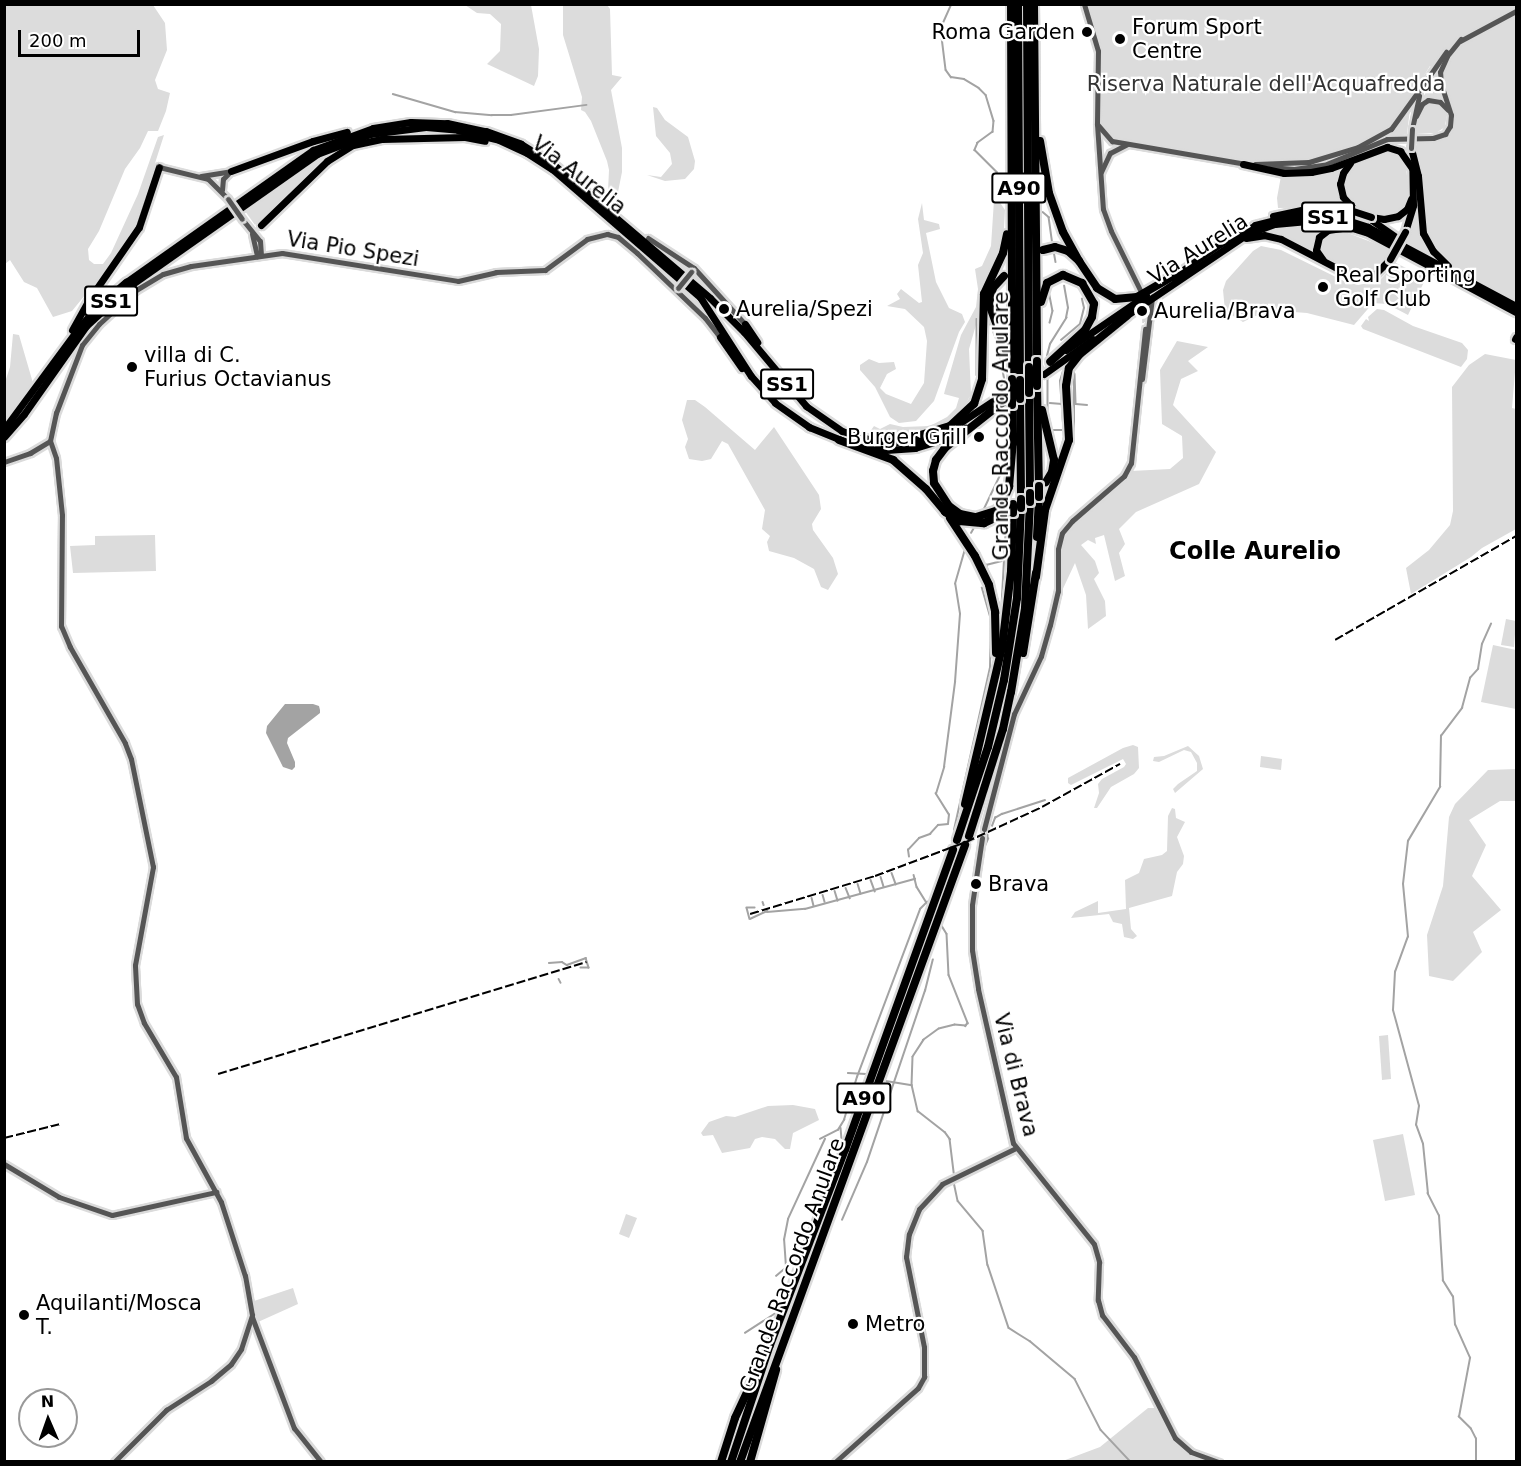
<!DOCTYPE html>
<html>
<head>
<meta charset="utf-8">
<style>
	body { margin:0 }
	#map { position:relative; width:1521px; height:1466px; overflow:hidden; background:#fff; font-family:"DejaVu Sans",sans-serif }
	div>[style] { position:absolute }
	.green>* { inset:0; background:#dcdcdc }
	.water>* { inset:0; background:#a3a3a3 }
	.stream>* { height:1.5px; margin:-0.75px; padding:0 0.75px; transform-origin:0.75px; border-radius:0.75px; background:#a3a3a3 }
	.tertiary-tunnel>* { height:5px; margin-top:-2.5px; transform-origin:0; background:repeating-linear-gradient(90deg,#d9d9d9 0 5px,transparent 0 7.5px) }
	.trunk-tunnel>* { height:7px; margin-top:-3.5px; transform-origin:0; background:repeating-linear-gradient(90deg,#d9d9d9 0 7px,transparent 0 10.5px) }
	.roads { filter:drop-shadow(2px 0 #dbdbdb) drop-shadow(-2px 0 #dbdbdb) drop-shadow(0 2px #dbdbdb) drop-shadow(0 -2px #dbdbdb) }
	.tertiary>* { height:5px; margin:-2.5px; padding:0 2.5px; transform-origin:2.5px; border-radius:2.5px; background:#555 }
	.trunk>* { height:7px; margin:-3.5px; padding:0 3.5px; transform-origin:3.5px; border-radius:3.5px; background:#000 }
	.motorway>* { height:8px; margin:-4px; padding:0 4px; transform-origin:4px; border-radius:4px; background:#000 }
	.rail>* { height:1.5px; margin-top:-0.75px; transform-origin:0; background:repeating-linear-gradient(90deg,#000 0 9px,transparent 0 12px) }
	.bridges { filter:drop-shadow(2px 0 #dbdbdb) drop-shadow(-2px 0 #dbdbdb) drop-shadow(0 2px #dbdbdb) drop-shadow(0 -2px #dbdbdb) }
	.tertiary-bridge>* { height:5px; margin:-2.5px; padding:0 2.5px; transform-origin:2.5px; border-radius:2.5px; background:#555 }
	.trunk-bridge>* { height:7px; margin:-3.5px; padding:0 3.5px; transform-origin:3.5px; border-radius:3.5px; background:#000 }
	.motorway-bridge>* { height:8px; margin:-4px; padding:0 4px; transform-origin:4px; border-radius:4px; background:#000 }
	.dots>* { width:16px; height:16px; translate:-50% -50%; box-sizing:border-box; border:3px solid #fff; border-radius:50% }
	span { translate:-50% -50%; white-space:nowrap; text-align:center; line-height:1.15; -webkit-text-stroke:4.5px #fff; paint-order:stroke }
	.shield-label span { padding:2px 4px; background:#fff; border:2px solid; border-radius:4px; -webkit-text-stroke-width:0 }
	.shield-label { font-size:20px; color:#000; font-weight:700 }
	.poi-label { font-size:21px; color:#000 }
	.left { translate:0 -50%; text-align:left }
	.right { translate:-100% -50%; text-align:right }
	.park-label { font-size:21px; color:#333 }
	.street-label { font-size:21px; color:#000 }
	.quarter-label { font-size:24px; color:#000; font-weight:700 }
	.frame { position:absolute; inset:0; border:6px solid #000; pointer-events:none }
	.north { position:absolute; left:18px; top:1388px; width:60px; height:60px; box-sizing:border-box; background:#fff; border:2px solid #999; border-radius:50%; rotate:358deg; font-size:16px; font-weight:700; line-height:24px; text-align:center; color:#000 }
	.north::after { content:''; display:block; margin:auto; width:21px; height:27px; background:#000; clip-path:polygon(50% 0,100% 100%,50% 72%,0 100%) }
	.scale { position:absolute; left:18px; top:30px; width:122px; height:27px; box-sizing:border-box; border:3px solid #000; border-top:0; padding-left:8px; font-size:18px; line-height:21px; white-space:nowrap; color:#000; -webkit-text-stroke:4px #fff; paint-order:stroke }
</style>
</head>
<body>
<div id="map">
	<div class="green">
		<i style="clip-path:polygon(5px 5px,153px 5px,165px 23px,167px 50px,155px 80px,158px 89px,170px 93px,166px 111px,158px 131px,148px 131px,140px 148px,125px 169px,99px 231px,88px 249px,89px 260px,94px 264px,103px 264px,111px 253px,138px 194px,158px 137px,164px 135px,134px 229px,112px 262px,72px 311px,53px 317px,37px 288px,24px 282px,10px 260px,5px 264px)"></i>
		<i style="clip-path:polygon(465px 5px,531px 5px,539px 49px,538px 76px,534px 86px,487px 64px,500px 51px,501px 24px,490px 14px,477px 13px)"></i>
		<i style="clip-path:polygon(563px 5px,607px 5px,610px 9px,612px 75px,622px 77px,611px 90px,622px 148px,622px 172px,617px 197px,613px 200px,606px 193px,608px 191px,609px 170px,607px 161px,591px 121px,585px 112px,581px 110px,582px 97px,563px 35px)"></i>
		<i style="clip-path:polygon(1086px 5px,1516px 5px,1516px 301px,1447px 263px,1438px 255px,1426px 232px,1416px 140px,1441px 140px,1454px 126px,1454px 115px,1444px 88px,1443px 70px,1430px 66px,1396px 120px,1384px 131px,1351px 148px,1309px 160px,1257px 162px,1117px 140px,1111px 138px,1101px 124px,1099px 102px,1101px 51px)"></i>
		<i style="clip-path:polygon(1438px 70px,1438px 84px,1444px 101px,1432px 98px,1421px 101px)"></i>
		<i style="clip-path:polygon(1433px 103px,1447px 113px,1445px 127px,1436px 133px,1416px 134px,1421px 110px,1424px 105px)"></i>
		<i style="clip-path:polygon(653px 107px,657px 108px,665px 120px,688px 137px,695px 161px,694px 169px,685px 179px,665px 181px,647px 175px,661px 177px,672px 164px,670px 153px,656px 136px)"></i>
		<i style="clip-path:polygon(1410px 109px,1407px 134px,1379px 139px,1392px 132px)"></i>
		<i style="clip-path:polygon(1389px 150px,1399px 155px,1406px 166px,1409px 195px,1404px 206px,1395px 213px,1375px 215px,1359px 209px,1348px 199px,1344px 180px,1356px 163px,1377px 152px)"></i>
		<i style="clip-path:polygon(327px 153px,330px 156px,255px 225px,245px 211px,247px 208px)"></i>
		<i style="clip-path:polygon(1343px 167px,1337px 186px,1340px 199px,1347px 207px,1278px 208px,1277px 198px,1281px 176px,1306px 175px)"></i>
		<i style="clip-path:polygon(1417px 190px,1419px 230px,1428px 250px,1437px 260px,1404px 241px,1413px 218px)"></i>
		<i style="clip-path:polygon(997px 198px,1005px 210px,1004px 228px,998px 254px,982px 288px,980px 311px,969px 349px,971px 395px,958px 415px,940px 426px,907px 436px,871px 437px,869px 433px,874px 426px,880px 429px,890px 424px,903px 427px,930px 426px,947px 417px,956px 408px,959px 398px,944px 394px,945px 390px,961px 335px,976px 307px,978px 289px,975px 269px,982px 266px,991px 246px,994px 200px)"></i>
		<i style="clip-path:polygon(922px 203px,924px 220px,939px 224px,940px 229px,926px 233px,936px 282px,949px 308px,962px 314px,965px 322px,959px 332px,934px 401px,916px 421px,899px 423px,890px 417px,875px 387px,860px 370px,860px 365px,869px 359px,879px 363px,894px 362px,896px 369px,887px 374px,880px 388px,886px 394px,911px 404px,924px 383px,927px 341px,924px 327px,905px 309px,887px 306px,900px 299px,897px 294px,901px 289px,919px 303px,922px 302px,918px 265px,923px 253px,918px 219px)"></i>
		<i style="clip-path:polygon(1308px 224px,1331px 226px,1316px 236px,1313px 253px,1284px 238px,1261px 233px)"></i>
		<i style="clip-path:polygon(1340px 230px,1392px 250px,1386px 261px,1372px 272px,1359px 274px,1350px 273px,1325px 260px,1318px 249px,1324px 234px)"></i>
		<i style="clip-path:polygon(1261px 246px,1281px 250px,1344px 281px,1358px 285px,1379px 281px,1396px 263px,1426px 278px,1408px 315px,1387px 304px,1373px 303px,1354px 325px,1307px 313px,1281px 311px,1255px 316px,1243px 322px,1225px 311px,1223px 290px,1226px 281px,1253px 251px)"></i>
		<i style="clip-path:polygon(1377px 309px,1384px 310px,1413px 326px,1462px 343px,1468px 350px,1467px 359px,1461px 367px,1363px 329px,1361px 326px,1366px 319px,1369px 321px,1368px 317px)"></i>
		<i style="clip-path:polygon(13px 334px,19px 335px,33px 383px,27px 396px,5px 425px,5px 382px,10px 367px)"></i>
		<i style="clip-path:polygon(1177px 341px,1208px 347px,1188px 361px,1198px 371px,1181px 379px,1173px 405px,1216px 452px,1199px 484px,1136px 512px,1119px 529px,1125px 544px,1119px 553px,1125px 576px,1115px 581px,1104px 535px,1095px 538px,1096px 544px,1088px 540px,1081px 545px,1095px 561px,1099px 573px,1094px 579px,1105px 601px,1106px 616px,1088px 629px,1086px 595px,1075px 563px,1060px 595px,1059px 582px,1065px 534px,1131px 471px,1170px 469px,1183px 458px,1182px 436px,1162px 424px,1160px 370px)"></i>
		<i style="clip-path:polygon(1485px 354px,1516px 360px,1512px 408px,1516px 409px,1516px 529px,1482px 548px,1471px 557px,1411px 594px,1406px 568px,1429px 550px,1450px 525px,1453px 511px,1452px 387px,1469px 365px)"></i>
		<i style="clip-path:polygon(687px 400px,695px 400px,705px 407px,755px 450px,774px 427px,819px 495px,821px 509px,812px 524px,813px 530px,833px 558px,838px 574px,828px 590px,821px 587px,814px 569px,794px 558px,769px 551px,767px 542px,770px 536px,762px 529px,765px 510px,728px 444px,722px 441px,711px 459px,702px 461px,689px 459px,685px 447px,688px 439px,682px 420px)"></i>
		<i style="clip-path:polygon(155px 535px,156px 571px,73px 573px,70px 546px,95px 545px,95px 536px)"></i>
		<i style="clip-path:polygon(1506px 619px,1516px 621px,1514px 647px,1501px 645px)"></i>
		<i style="clip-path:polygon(1493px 645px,1516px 650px,1516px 709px,1481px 702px)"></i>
		<i style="clip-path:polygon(1133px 745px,1138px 747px,1139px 768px,1134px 774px,1111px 787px,1097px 808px,1094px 808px,1099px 793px,1098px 784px,1102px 779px,1124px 767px,1126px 764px,1123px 759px,1071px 785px,1068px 783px,1068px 778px,1123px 748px)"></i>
		<i style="clip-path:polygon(1188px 746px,1199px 756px,1203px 769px,1175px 793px,1173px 789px,1178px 784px,1197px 771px,1197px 763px,1191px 752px,1184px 750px,1159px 762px,1153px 761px,1154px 757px,1164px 756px)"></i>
		<i style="clip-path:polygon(1261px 756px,1282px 759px,1281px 770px,1260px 767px)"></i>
		<i style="clip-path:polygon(1516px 769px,1516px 801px,1500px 801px,1469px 820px,1486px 845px,1472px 876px,1501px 910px,1473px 932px,1482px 952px,1453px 981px,1429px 976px,1427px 935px,1443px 886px,1449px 817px,1455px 804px,1488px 770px)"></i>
		<i style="clip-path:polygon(1172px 808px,1175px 809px,1176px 818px,1185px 822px,1177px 837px,1184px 856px,1183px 864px,1177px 872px,1172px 896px,1129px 908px,1131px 929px,1137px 936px,1133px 939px,1124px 937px,1122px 924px,1113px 922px,1109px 914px,1071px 918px,1075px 912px,1098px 901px,1098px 913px,1126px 909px,1125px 880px,1139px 873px,1144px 859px,1162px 855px,1167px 851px,1168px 816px)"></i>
		<i style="clip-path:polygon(1388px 1035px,1391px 1079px,1382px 1080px,1379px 1036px)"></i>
		<i style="clip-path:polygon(793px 1105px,815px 1109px,819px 1120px,793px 1133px,790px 1149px,785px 1149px,775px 1139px,762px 1137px,755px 1139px,750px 1148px,722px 1153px,713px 1135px,703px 1136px,701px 1133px,709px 1122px,726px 1116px,735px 1117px,768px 1106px)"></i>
		<i style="clip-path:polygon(1403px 1134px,1415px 1195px,1385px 1201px,1373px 1140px)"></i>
		<i style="clip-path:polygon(626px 1214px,637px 1218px,629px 1238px,619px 1234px)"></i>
		<i style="clip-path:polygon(293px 1288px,298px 1304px,258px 1322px,254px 1301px)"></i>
		<i style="clip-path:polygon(1148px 1408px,1157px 1408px,1185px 1452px,1209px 1461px,1060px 1462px,1100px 1447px)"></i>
	</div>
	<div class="water">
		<i style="clip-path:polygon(285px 704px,313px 704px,319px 706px,320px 710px,320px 713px,288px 738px,287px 743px,295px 762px,295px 767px,292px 770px,283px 767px,266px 733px,267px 726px)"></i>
	</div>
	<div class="stream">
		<i style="left:952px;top:4px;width:27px;rotate:114deg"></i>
		<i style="left:941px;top:29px;width:41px;rotate:83deg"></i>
		<i style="left:946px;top:70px;width:9px;rotate:54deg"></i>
		<i style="left:951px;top:77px;width:13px;rotate:9deg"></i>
		<i style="left:964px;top:79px;width:17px;rotate:31deg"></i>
		<i style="left:979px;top:88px;width:10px;rotate:45deg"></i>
		<i style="left:986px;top:95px;width:27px;rotate:73deg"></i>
		<i style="left:994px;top:121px;width:11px;rotate:95deg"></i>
		<i style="left:993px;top:132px;width:19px;rotate:144deg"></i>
		<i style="left:978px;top:143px;width:8px;rotate:113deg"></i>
		<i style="left:975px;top:150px;width:31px;rotate:45deg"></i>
		<i style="left:997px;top:172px;width:19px;rotate:84deg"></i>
		<i style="left:393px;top:94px;width:65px;rotate:16.2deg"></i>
		<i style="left:455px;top:112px;width:37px;rotate:5deg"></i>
		<i style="left:492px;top:115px;width:19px"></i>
		<i style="left:511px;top:115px;width:76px;rotate:-7.6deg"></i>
		<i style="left:1043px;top:212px;width:8px;rotate:40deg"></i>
		<i style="left:1049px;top:217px;width:27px;rotate:82deg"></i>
		<i style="left:1054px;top:251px;width:11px;rotate:80deg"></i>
		<i style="left:1049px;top:291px;width:20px;rotate:79deg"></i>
		<i style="left:1053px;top:311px;width:12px;rotate:104deg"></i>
		<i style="left:994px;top:297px;width:14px;rotate:82deg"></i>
		<i style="left:996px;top:311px;width:27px;rotate:63deg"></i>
		<i style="left:987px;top:316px;width:25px;rotate:67deg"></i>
		<i style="left:997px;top:339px;width:43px;rotate:79.2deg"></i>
		<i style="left:1005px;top:381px;width:11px;rotate:124deg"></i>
		<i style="left:977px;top:319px;width:56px;rotate:90deg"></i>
		<i style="left:1061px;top:340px;width:25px;rotate:-40deg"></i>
		<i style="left:1080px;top:324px;width:16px;rotate:-76deg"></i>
		<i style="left:1084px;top:308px;width:9px;rotate:-103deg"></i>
		<i style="left:1047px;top:356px;width:12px;rotate:-76deg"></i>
		<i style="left:1050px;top:344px;width:31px;rotate:-58deg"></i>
		<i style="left:1066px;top:318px;width:10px;rotate:-79deg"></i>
		<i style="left:1068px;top:308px;width:22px;rotate:-100deg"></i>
		<i style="left:1081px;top:359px;width:23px;rotate:-40deg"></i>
		<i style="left:1075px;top:374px;width:30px;rotate:88deg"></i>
		<i style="left:1048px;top:379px;width:38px;rotate:90deg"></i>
		<i style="left:1050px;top:403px;width:12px;rotate:5deg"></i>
		<i style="left:1076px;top:404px;width:11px;rotate:5deg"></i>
		<i style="left:1051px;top:430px;width:11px"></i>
		<i style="left:1074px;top:436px;width:69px;rotate:-90deg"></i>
		<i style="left:1059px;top:457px;width:21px;rotate:-76deg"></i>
		<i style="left:1064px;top:437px;width:56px;rotate:-94.1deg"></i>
		<i style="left:1060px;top:381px;width:14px;rotate:-73deg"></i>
		<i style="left:983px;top:511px;width:47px;rotate:-64.5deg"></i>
		<i style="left:971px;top:533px;width:8px;rotate:-60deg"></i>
		<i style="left:999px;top:604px;width:41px;rotate:-108.4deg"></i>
		<i style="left:986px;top:565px;width:16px;rotate:-14deg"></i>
		<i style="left:1000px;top:634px;width:111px;rotate:-86.9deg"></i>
		<i style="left:992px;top:826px;width:9px;rotate:-69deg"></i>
		<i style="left:995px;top:818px;width:8px;rotate:-30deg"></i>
		<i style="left:1002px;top:814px;width:45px;rotate:-18deg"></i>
		<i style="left:954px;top:830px;width:166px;rotate:-77.5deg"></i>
		<i style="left:990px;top:668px;width:48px;rotate:-88.8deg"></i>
		<i style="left:991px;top:620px;width:33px;rotate:-106deg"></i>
		<i style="left:988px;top:835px;width:3px;rotate:90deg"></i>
		<i style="left:985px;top:846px;width:8px;rotate:-67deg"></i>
		<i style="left:909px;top:857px;width:7px;rotate:-98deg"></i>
		<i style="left:908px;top:850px;width:16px;rotate:-47deg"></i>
		<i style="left:919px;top:838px;width:12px;rotate:-20deg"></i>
		<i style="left:930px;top:834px;width:12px;rotate:-48deg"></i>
		<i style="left:938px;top:825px;width:10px;rotate:-6deg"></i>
		<i style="left:948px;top:824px;width:9px;rotate:-84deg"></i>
		<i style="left:949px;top:815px;width:25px;rotate:-122deg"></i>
		<i style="left:936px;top:794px;width:28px;rotate:-73deg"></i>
		<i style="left:944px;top:767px;width:86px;rotate:-82.6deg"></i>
		<i style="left:955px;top:682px;width:68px;rotate:-85.8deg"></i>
		<i style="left:960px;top:614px;width:30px;rotate:-99deg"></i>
		<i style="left:955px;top:584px;width:35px;rotate:-74deg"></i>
		<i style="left:892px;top:873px;width:12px;rotate:70deg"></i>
		<i style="left:914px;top:875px;width:12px;rotate:76deg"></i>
		<i style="left:917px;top:887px;width:19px;rotate:58deg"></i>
		<i style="left:881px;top:877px;width:10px;rotate:73deg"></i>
		<i style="left:871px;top:880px;width:12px;rotate:70deg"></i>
		<i style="left:858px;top:884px;width:10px;rotate:73deg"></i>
		<i style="left:846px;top:888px;width:11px;rotate:68deg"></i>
		<i style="left:835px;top:891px;width:10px;rotate:73deg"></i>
		<i style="left:823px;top:895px;width:7px;rotate:74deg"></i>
		<i style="left:812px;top:898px;width:8px;rotate:76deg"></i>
		<i style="left:763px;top:902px;width:3px;rotate:72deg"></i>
		<i style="left:755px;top:908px;width:8px;rotate:180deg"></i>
		<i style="left:747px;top:908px;width:11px;rotate:75deg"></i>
		<i style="left:750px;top:919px;width:19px;rotate:-25deg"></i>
		<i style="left:767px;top:912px;width:38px;rotate:-5deg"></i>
		<i style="left:805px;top:909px;width:114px;rotate:-15.3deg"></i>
		<i style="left:942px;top:926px;width:9px;rotate:58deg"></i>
		<i style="left:947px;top:934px;width:41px;rotate:87.2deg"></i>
		<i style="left:949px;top:975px;width:52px;rotate:68.4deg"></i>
		<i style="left:968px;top:1023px;width:4px;rotate:124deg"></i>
		<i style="left:966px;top:1026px;width:11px;rotate:-175deg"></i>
		<i style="left:955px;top:1025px;width:16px;rotate:166deg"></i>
		<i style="left:939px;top:1029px;width:19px;rotate:144deg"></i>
		<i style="left:924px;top:1040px;width:20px;rotate:123deg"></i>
		<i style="left:913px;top:1057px;width:28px;rotate:92deg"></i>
		<i style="left:912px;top:1085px;width:27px;rotate:77deg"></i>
		<i style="left:918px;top:1111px;width:34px;rotate:38deg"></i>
		<i style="left:945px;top:1132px;width:9px;rotate:54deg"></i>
		<i style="left:950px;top:1139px;width:34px;rotate:83deg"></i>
		<i style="left:549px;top:963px;width:13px;rotate:-4deg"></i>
		<i style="left:562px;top:962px;width:6px;rotate:31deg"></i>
		<i style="left:567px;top:965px;width:20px;rotate:-20deg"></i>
		<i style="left:586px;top:958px;width:10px;rotate:73deg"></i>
		<i style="left:589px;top:968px;width:8px;rotate:180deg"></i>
		<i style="left:559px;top:979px;width:4px;rotate:63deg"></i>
		<i style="left:848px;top:1073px;width:18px;rotate:3deg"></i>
		<i style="left:886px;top:1081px;width:26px;rotate:9deg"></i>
		<i style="left:841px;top:1128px;width:11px;rotate:85deg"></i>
		<i style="left:820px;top:1139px;width:20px;rotate:-27deg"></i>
		<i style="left:838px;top:1130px;width:12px;rotate:-59deg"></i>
		<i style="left:844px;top:1120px;width:45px;rotate:-73.2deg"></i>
		<i style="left:857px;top:1077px;width:179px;rotate:-69.4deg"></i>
		<i style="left:920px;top:909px;width:10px;rotate:-45deg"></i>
		<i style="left:954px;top:1182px;width:19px;rotate:78deg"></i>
		<i style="left:958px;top:1201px;width:39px;rotate:50deg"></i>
		<i style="left:983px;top:1231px;width:34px;rotate:82deg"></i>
		<i style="left:988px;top:1265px;width:66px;rotate:71.6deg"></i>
		<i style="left:1009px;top:1328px;width:25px;rotate:32deg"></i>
		<i style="left:1030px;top:1341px;width:59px;rotate:40.2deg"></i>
		<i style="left:1075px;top:1379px;width:57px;rotate:63deg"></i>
		<i style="left:1101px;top:1430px;width:44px;rotate:46.8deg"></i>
		<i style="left:842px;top:1220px;width:63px;rotate:-66.7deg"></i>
		<i style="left:867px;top:1162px;width:181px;rotate:-71.3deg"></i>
		<i style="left:925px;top:991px;width:32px;rotate:-76deg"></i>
		<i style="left:786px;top:1267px;width:27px;rotate:-94deg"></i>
		<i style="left:784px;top:1240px;width:21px;rotate:-79deg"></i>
		<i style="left:788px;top:1219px;width:88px;rotate:-65.2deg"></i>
		<i style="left:776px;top:1276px;width:17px;rotate:-40deg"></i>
		<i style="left:745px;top:1333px;width:38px;rotate:-33deg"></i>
		<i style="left:777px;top:1312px;width:30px;rotate:-69deg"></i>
		<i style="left:1476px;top:1462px;width:23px;rotate:-90deg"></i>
		<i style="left:1476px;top:1439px;width:11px;rotate:-117deg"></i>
		<i style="left:1471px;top:1429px;width:17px;rotate:-135deg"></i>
		<i style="left:1459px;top:1417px;width:60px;rotate:-79.4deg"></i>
		<i style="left:1470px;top:1358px;width:36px;rotate:-114deg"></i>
		<i style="left:1455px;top:1325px;width:28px;rotate:-94deg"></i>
		<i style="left:1453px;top:1297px;width:19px;rotate:-122deg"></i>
		<i style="left:1443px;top:1281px;width:65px;rotate:-93.5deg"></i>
		<i style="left:1439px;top:1216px;width:25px;rotate:-117deg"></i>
		<i style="left:1428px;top:1194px;width:50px;rotate:-95.7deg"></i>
		<i style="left:1423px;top:1144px;width:20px;rotate:-110deg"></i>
		<i style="left:1416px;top:1125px;width:19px;rotate:-81deg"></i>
		<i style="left:1419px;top:1106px;width:99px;rotate:-105.2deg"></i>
		<i style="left:1393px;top:1010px;width:38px;rotate:-87deg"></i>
		<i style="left:1395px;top:972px;width:37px;rotate:-70deg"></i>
		<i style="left:1408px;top:937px;width:53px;rotate:-95.4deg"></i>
		<i style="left:1403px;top:884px;width:43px;rotate:-83.4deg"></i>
		<i style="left:1408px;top:841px;width:63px;rotate:-59.3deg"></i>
		<i style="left:1440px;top:787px;width:51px;rotate:-88.9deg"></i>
		<i style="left:1441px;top:736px;width:35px;rotate:-53deg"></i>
		<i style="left:1462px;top:708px;width:31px;rotate:-75deg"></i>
		<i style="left:1470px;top:678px;width:12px;rotate:-48deg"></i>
		<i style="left:1478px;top:669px;width:25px;rotate:-81deg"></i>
		<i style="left:1482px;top:644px;width:22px;rotate:-66deg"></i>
	</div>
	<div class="tertiary-tunnel">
		<i style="left:1144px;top:302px;width:27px;rotate:88deg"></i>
	</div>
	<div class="trunk-tunnel">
		<i style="left:1016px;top:385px;width:34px;rotate:-34deg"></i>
	</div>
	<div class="roads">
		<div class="tertiary">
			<i style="left:1084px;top:4px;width:49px;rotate:73.4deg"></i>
			<i style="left:1098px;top:51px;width:73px;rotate:90.8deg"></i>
			<i style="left:1097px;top:124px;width:85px;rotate:86deg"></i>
			<i style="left:1103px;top:209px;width:23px;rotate:70deg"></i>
			<i style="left:1111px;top:231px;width:68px;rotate:63.8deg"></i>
			<i style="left:1460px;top:41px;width:64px;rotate:-28.2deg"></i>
			<i style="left:1425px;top:82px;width:37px;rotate:-55deg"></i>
			<i style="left:1416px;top:116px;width:13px;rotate:-63deg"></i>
			<i style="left:1422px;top:104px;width:7px;rotate:-34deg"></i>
			<i style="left:1428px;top:100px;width:12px;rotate:9deg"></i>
			<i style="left:1440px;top:102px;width:11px;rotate:45deg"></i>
			<i style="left:1097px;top:124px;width:23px;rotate:49deg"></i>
			<i style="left:1112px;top:141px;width:136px;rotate:9.7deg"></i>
			<i style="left:1412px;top:129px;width:34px;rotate:-78deg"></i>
			<i style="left:1255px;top:164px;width:54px;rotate:-2.1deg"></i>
			<i style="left:1309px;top:162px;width:51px;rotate:-17deg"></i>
			<i style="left:1358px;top:147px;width:38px;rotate:-29deg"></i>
			<i style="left:1391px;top:129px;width:62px;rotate:-54.2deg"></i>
			<i style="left:159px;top:167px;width:50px;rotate:13.8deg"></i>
			<i style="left:208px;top:179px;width:28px;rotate:45deg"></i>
			<i style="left:1270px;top:167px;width:24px;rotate:5deg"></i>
			<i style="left:1294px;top:169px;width:30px;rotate:-8deg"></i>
			<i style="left:1324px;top:165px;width:68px;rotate:-22.4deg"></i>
			<i style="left:1387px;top:139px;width:46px;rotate:-1.2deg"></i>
			<i style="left:1433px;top:138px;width:13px;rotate:-18deg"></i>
			<i style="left:1445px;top:134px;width:9px;rotate:-58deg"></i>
			<i style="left:1450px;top:126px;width:11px;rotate:-85deg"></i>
			<i style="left:1451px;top:115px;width:32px;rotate:-108deg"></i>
			<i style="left:1441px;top:85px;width:13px;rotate:-94deg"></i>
			<i style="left:1440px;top:72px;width:17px;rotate:-66deg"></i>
			<i style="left:1447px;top:56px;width:22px;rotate:-51deg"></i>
			<i style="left:1101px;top:172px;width:21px;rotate:-65deg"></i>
			<i style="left:1110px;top:153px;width:18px;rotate:-27deg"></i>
			<i style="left:201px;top:176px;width:30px;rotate:-9deg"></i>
			<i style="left:222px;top:190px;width:11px;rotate:-85deg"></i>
			<i style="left:223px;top:179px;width:8px;rotate:-45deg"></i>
			<i style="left:242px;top:219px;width:28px;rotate:51deg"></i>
			<i style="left:260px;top:241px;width:14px;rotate:86deg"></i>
			<i style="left:252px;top:234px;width:23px;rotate:77deg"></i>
			<i style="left:648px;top:238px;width:55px;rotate:33.1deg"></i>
			<i style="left:694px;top:268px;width:76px;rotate:47.7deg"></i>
			<i style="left:1142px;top:379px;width:83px;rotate:-83deg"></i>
			<i style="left:4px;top:462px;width:28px;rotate:-19deg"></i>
			<i style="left:30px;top:453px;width:23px;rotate:-31deg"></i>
			<i style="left:984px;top:829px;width:119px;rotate:-75.4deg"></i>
			<i style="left:1014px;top:714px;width:64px;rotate:-65deg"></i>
			<i style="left:1041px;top:656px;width:32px;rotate:-74deg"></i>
			<i style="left:1050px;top:625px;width:35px;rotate:-77deg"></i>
			<i style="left:1058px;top:591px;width:42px;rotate:-90deg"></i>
			<i style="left:1058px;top:549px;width:16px;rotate:-76deg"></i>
			<i style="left:1062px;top:533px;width:16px;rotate:-50deg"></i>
			<i style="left:1072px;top:521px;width:69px;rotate:-40.9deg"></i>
			<i style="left:1124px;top:476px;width:15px;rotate:-62deg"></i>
			<i style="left:1131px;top:463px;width:135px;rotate:-84deg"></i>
			<i style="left:982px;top:838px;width:68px;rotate:98.5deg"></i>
			<i style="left:972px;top:905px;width:45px;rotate:90deg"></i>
			<i style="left:972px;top:950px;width:39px;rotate:81deg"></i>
			<i style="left:978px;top:989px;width:158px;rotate:77.2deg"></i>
			<i style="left:1013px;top:1143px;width:129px;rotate:51.3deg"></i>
			<i style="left:1094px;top:1244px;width:19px;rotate:74deg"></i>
			<i style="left:1099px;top:1262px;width:38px;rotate:92deg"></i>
			<i style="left:1098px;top:1300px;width:16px;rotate:75deg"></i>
			<i style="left:1102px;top:1315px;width:53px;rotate:52.7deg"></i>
			<i style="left:1134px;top:1357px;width:91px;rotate:63.2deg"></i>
			<i style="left:1175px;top:1438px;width:21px;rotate:41deg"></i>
			<i style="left:1191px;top:1452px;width:30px;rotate:20deg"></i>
			<i style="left:4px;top:1164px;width:64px;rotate:31deg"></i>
			<i style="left:59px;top:1197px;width:56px;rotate:18.8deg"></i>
			<i style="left:112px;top:1215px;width:107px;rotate:-12.5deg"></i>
			<i style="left:252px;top:1317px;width:119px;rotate:69.3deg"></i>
			<i style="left:294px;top:1428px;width:43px;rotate:51.5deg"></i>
			<i style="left:114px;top:1462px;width:74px;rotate:-45deg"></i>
			<i style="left:166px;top:1410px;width:54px;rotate:-32.8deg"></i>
			<i style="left:211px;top:1381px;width:26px;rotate:-40deg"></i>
			<i style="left:231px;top:1364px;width:18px;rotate:-56deg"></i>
			<i style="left:241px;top:1349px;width:36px;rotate:-72deg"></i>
			<i style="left:252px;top:1315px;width:40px;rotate:-100deg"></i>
			<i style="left:245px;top:1276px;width:78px;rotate:-108deg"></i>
			<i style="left:221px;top:1202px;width:73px;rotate:-118.7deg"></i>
			<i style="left:186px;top:1138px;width:62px;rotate:-99.3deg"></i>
			<i style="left:176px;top:1077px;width:63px;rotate:-120.7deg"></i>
			<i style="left:144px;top:1023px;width:20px;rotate:-110deg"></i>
			<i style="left:137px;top:1004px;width:39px;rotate:-93deg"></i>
			<i style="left:135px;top:965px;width:100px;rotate:-79.6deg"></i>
			<i style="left:153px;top:867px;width:110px;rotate:-101.5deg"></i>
			<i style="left:131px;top:759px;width:17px;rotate:-111deg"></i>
			<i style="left:125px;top:743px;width:111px;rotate:-119.8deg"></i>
			<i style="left:70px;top:647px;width:23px;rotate:-113deg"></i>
			<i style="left:61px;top:626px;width:111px;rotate:-89.5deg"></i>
			<i style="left:62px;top:515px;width:57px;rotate:-96deg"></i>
			<i style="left:56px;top:458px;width:18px;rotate:-109deg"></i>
			<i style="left:50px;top:441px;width:29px;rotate:-78deg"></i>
			<i style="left:56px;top:413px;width:73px;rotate:-69.1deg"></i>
			<i style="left:82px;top:345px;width:27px;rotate:-51deg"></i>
			<i style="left:99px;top:324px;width:50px;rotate:-42.6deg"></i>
			<i style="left:136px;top:290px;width:31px;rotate:-31deg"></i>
			<i style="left:163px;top:274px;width:29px;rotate:-16deg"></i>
			<i style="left:191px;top:266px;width:92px;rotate:-8.1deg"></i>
			<i style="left:282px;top:253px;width:178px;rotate:9deg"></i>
			<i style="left:458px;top:281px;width:39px;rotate:-13deg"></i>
			<i style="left:496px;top:272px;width:49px;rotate:-2.3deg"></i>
			<i style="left:545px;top:270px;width:52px;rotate:-36.4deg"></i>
			<i style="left:587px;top:239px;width:21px;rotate:-14deg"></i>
			<i style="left:607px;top:234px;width:11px;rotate:15deg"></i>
			<i style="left:618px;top:237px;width:25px;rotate:40deg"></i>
			<i style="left:637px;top:253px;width:94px;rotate:43.7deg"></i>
			<i style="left:705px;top:318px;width:24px;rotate:52deg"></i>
			<i style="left:835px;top:1462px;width:111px;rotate:-41.7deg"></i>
			<i style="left:918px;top:1388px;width:13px;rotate:-61deg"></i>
			<i style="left:924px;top:1377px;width:30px;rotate:-90deg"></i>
			<i style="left:924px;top:1347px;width:92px;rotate:-101.3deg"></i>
			<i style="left:906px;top:1257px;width:23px;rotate:-83deg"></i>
			<i style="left:909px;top:1234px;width:27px;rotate:-68deg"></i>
			<i style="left:919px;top:1209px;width:34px;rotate:-47deg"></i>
			<i style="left:942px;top:1184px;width:82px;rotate:-25.9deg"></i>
		</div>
		<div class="trunk">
			<i style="left:1411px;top:148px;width:29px;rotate:76deg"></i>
			<i style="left:1418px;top:176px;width:57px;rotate:85deg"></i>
			<i style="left:1423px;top:233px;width:21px;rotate:61deg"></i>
			<i style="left:1433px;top:251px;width:21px;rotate:45deg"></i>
			<i style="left:1350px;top:163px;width:12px;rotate:125deg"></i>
			<i style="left:1343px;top:173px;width:11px;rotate:105deg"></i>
			<i style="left:1340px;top:184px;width:13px;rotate:77deg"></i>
			<i style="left:1343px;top:197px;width:15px;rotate:48deg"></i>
			<i style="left:1243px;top:164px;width:42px;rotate:12.4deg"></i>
			<i style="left:1284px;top:173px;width:27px;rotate:-2deg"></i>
			<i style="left:1311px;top:172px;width:20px;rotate:-11deg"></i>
			<i style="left:1331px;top:168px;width:60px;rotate:-20.6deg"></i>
			<i style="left:1387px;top:147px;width:14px;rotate:17deg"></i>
			<i style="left:1400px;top:151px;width:21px;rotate:55deg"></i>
			<i style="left:231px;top:171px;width:87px;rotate:-20.1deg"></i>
			<i style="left:313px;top:141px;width:35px;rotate:-15deg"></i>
			<i style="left:1273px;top:216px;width:48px;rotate:-12deg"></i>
			<i style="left:1320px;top:206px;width:30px;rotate:8deg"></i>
			<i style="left:1371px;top:217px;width:13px;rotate:9deg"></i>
			<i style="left:1384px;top:219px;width:14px;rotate:-12deg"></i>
			<i style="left:1398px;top:216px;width:11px;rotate:-38deg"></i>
			<i style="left:1407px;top:209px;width:11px;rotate:-68deg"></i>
			<i style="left:1370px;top:219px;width:33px;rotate:35deg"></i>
			<i style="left:261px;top:225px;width:92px;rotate:-44.1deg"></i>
			<i style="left:327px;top:161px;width:31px;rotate:-32deg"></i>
			<i style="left:353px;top:145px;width:30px;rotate:-12deg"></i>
			<i style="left:382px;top:139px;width:83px;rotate:-1.4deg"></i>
			<i style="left:465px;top:137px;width:20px;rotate:11deg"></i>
			<i style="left:1405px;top:232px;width:28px;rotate:-73deg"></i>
			<i style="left:1413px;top:205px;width:39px;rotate:-91deg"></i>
			<i style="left:1246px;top:238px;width:18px;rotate:-9deg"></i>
			<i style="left:1264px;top:235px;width:17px;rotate:13deg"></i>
			<i style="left:1281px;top:239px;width:82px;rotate:27.5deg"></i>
			<i style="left:1354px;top:277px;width:21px;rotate:-8deg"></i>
			<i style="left:1375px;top:274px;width:21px;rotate:-45deg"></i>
			<i style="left:1323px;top:260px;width:12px;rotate:-125deg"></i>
			<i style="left:1316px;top:250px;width:13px;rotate:-77deg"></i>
			<i style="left:1319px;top:237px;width:11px;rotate:-38deg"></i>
			<i style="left:1328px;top:230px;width:14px;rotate:-8deg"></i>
			<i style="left:1173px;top:277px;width:57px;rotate:-35.1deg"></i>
			<i style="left:1220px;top:244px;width:40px;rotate:-28deg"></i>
			<i style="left:1255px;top:225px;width:33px;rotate:-14deg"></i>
			<i style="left:1287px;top:217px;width:31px;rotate:-2deg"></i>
			<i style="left:1318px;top:216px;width:29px;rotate:8deg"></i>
			<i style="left:1347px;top:220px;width:22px;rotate:18deg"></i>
			<i style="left:1368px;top:227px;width:168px;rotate:28.1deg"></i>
			<i style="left:1124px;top:317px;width:148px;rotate:-34deg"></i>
			<i style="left:1247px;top:234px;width:30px;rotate:-20deg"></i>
			<i style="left:1275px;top:224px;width:33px;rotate:-5deg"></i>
			<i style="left:1308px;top:221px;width:31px;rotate:6deg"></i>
			<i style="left:1339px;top:224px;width:28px;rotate:17deg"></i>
			<i style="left:1366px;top:232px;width:170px;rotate:28.1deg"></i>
			<i style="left:745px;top:324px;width:22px;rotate:56deg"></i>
			<i style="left:72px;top:330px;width:37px;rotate:-61deg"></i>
			<i style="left:90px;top:298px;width:86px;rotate:-55.4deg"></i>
			<i style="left:139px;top:227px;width:63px;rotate:-71.6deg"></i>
			<i style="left:720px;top:337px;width:38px;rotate:55deg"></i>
			<i style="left:1515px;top:339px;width:2px;rotate:-63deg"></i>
			<i style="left:1066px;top:350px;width:97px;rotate:-34.5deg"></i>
			<i style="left:1044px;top:374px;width:60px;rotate:-35.5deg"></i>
			<i style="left:989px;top:412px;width:19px;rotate:-35deg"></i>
			<i style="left:4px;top:429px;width:128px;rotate:-53.6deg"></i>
			<i style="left:80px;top:326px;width:27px;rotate:-48deg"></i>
			<i style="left:98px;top:306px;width:37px;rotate:-41deg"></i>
			<i style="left:126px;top:282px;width:229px;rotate:-35.2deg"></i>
			<i style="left:313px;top:150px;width:64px;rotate:-20.1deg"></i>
			<i style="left:373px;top:128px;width:38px;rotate:-9deg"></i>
			<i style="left:411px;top:122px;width:36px;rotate:2deg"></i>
			<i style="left:447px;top:123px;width:40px;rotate:12deg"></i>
			<i style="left:486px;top:131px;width:37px;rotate:20deg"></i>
			<i style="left:521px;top:144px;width:39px;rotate:32deg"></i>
			<i style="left:554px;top:165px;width:205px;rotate:40.4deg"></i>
			<i style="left:710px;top:298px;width:48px;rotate:45deg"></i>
			<i style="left:744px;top:332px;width:97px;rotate:50deg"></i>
			<i style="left:806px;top:406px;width:44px;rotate:34.8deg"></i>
			<i style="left:842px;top:431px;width:34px;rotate:17deg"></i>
			<i style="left:875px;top:441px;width:43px"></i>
			<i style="left:918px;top:441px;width:33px;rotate:-20deg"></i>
			<i style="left:949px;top:430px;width:67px;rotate:-33.5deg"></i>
			<i style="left:4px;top:437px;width:30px;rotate:-49deg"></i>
			<i style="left:24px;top:414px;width:108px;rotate:-54.8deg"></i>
			<i style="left:86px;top:326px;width:57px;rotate:-42.9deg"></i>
			<i style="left:128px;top:287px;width:231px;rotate:-35.1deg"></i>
			<i style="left:317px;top:154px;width:57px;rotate:-20.7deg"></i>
			<i style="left:370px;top:134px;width:56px;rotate:-7.1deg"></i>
			<i style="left:426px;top:127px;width:32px;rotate:5deg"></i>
			<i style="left:458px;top:130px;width:42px;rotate:13.7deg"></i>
			<i style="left:499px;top:140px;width:31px;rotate:25deg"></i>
			<i style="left:527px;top:153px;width:30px;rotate:33deg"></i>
			<i style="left:552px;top:169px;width:196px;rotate:40.9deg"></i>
			<i style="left:700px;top:297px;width:94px;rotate:57.2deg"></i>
			<i style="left:751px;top:376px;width:36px;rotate:48deg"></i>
			<i style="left:775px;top:403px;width:42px;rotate:35.2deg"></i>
			<i style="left:809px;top:427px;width:38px;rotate:22deg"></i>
			<i style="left:864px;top:446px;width:22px;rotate:10deg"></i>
			<i style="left:886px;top:450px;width:29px;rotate:-4deg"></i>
			<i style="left:915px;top:448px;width:30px;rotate:-17deg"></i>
			<i style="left:944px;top:439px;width:24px;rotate:-28deg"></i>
		</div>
		<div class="motorway">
			<i style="left:1011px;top:4px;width:375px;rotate:89.8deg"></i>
			<i style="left:1018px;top:4px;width:376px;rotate:89.7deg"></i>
			<i style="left:1027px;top:4px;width:363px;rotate:89.7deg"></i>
			<i style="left:1034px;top:4px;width:357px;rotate:89.5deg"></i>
			<i style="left:1040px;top:141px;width:53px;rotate:80.2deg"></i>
			<i style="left:1049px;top:193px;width:41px;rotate:70.3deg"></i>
			<i style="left:1063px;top:232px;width:33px;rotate:61deg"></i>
			<i style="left:1043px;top:250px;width:12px;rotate:-14deg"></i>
			<i style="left:1055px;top:247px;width:14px;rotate:17deg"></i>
			<i style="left:1068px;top:251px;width:15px;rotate:42deg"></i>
			<i style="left:1079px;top:261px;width:32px;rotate:56deg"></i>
			<i style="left:1097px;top:288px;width:21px;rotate:31deg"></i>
			<i style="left:1115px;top:299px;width:22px;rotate:-5deg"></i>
			<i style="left:1137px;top:297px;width:46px;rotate:-29.9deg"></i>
			<i style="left:1004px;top:276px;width:16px;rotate:133deg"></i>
			<i style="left:993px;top:288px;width:16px;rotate:104deg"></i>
			<i style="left:989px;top:304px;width:55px;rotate:69.9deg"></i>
			<i style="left:1041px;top:302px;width:20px;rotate:-72deg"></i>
			<i style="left:1047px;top:283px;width:18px;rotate:-27deg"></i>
			<i style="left:1063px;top:275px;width:21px;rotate:23deg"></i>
			<i style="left:1082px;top:283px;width:24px;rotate:60deg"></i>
			<i style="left:1094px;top:304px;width:13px;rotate:99deg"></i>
			<i style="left:1092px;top:317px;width:15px;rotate:118deg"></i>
			<i style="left:1085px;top:330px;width:47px;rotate:137.6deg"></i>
			<i style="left:1037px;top:386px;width:100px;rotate:88.9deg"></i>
			<i style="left:1029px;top:393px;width:100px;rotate:89.4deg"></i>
			<i style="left:1020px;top:399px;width:100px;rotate:89.4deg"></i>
			<i style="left:1012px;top:405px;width:38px;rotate:88deg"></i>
			<i style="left:994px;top:409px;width:63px;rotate:141.5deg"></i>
			<i style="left:945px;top:448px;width:15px;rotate:127deg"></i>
			<i style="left:936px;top:460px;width:11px;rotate:105deg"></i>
			<i style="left:933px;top:471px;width:12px;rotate:85deg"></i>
			<i style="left:934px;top:483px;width:27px;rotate:57deg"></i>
			<i style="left:949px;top:506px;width:14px;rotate:36deg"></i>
			<i style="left:960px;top:514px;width:16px;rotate:11deg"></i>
			<i style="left:976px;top:517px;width:21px;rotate:-17deg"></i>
			<i style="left:996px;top:511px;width:7px;rotate:-45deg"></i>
			<i style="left:1001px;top:506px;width:21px;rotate:-67deg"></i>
			<i style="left:1009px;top:487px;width:47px;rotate:-85.1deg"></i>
			<i style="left:1042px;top:410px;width:51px;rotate:76.5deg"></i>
			<i style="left:1054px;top:460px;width:12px;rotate:99deg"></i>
			<i style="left:1052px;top:472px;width:12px;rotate:121deg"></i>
			<i style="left:839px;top:440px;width:58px;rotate:20.3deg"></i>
			<i style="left:893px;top:460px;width:44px;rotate:41.3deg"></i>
			<i style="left:926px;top:489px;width:30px;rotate:50deg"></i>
			<i style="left:945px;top:512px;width:17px;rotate:33deg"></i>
			<i style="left:959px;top:521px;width:25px;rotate:5deg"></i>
			<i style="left:984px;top:523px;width:23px;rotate:-25deg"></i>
			<i style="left:894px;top:443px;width:59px;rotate:-16.9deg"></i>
			<i style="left:950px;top:426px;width:33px;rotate:-43deg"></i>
			<i style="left:974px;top:404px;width:26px;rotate:-72deg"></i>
			<i style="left:982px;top:379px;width:85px;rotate:-88.7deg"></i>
			<i style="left:984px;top:294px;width:45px;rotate:-65.1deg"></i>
			<i style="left:1003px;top:253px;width:19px;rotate:-78deg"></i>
			<i style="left:950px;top:518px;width:45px;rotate:56.7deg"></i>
			<i style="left:975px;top:556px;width:32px;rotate:64deg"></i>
			<i style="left:989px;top:585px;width:28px;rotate:77deg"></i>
			<i style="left:995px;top:612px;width:41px;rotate:88.6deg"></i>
			<i style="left:1037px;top:537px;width:40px;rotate:-87.1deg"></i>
			<i style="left:1036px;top:577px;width:68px;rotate:-82.3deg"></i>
			<i style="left:1045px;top:510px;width:74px;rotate:-71.1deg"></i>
			<i style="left:1069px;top:440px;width:54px;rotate:-93.2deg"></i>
			<i style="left:1066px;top:386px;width:18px;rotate:-81deg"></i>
			<i style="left:1069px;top:368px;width:18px;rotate:-52deg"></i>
			<i style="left:1080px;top:354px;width:60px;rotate:-39deg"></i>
			<i style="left:1023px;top:653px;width:81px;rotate:-80.8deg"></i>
			<i style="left:965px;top:804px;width:160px;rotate:-76.7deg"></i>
			<i style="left:1002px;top:648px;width:78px;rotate:-83.3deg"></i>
			<i style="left:1011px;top:571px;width:58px;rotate:-88deg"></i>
			<i style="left:969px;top:836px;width:112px;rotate:-72.4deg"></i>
			<i style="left:1003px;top:729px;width:38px;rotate:-78deg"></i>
			<i style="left:1011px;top:692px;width:85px;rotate:-80.5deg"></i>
			<i style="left:1025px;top:608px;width:106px;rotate:-87.3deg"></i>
			<i style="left:957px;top:840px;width:98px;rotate:-71.6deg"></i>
			<i style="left:988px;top:747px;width:69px;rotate:-76.6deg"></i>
			<i style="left:1004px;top:680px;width:83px;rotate:-81deg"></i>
			<i style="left:1017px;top:598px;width:90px;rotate:-87.5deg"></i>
			<i style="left:721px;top:1462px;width:46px;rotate:-72.3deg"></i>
			<i style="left:735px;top:1418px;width:50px;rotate:-65deg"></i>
			<i style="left:731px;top:1462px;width:123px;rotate:-71.6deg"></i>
			<i style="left:770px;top:1345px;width:209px;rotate:-69deg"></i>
			<i style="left:845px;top:1150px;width:319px;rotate:-70.2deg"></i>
			<i style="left:740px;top:1462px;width:657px;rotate:-69.96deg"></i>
			<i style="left:750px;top:1462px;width:96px;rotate:-74.2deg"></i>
		</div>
	</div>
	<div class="rail">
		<i style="left:1335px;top:640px;width:209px;rotate:-29.9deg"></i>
		<i style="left:750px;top:914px;width:131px;rotate:-16.9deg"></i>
		<i style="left:875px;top:876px;width:97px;rotate:-20.5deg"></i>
		<i style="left:966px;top:842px;width:84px;rotate:-24.7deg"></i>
		<i style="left:1042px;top:807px;width:89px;rotate:-28.9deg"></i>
		<i style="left:218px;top:1074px;width:385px;rotate:-16.9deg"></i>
		<i style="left:4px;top:1138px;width:58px;rotate:-14deg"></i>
	</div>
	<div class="bridges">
		<div class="tertiary-bridge">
			<i style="left:1411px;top:148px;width:19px;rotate:-87deg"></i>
			<i style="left:228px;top:199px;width:24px;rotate:55deg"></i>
			<i style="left:678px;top:288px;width:21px;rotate:-51deg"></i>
		</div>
		<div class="trunk-bridge">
			<i style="left:1350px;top:210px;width:22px;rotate:18deg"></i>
			<i style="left:1390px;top:259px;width:31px;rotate:-61deg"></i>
		</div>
		<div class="motorway-bridge">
			<i style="left:1029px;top:367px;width:26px;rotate:90deg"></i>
			<i style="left:1012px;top:379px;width:26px;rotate:90deg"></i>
			<i style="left:1020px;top:380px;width:19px;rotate:90deg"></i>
			<i style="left:1037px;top:386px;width:25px;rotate:-90deg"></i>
			<i style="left:1039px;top:497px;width:11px;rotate:-90deg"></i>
			<i style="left:1021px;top:499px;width:9px;rotate:90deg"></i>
			<i style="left:1030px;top:502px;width:9px;rotate:-90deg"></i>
			<i style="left:1013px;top:513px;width:9px;rotate:-90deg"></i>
		</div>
	</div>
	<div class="dots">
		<i style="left:1087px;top:32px;background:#000"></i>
		<i style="left:1120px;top:39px;background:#000"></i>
		<i style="left:1323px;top:287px;background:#000"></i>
		<i style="left:724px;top:309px;background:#000"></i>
		<i style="left:1142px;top:311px;background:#000"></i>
		<i style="left:132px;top:367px;background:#000"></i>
		<i style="left:979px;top:437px;background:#000"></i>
		<i style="left:976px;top:884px;background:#000"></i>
		<i style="left:24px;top:1315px;background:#000"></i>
		<i style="left:853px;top:1324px;background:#000"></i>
	</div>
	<div class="shield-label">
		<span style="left:1019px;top:188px">A90</span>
		<span style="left:1328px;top:217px">SS1</span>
		<span style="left:111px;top:301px">SS1</span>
		<span style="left:787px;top:384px">SS1</span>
		<span style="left:864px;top:1098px">A90</span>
	</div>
	<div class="poi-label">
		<span class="left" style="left:1132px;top:39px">Forum Sport<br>Centre</span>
		<span class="right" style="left:1075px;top:32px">Roma Garden</span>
		<span class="left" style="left:1335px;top:287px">Real Sporting<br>Golf Club</span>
		<span class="left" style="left:736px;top:309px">Aurelia/Spezi</span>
		<span class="left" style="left:1154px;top:311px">Aurelia/Brava</span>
		<span class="left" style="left:144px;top:367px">villa di C.<br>Furius Octavianus</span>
		<span class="right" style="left:967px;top:437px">Burger Grill</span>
		<span class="left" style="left:988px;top:884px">Brava</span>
		<span class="left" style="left:36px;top:1315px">Aquilanti/Mosca<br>T.</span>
		<span class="left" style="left:865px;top:1324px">Metro</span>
	</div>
	<div class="park-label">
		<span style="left:1266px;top:84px">Riserva Naturale dell'Acquafredda</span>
	</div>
	<div class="street-label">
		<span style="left:579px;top:175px;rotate:38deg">Via Aurelia</span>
		<span style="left:353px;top:249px;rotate:9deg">Via Pio Spezi</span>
		<span style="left:1198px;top:249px;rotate:-32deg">Via Aurelia</span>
		<span style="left:1001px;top:426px;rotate:-90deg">Grande Raccordo Anulare</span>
		<span style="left:1016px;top:1075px;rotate:76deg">Via di Brava</span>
		<span style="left:792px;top:1265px;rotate:-70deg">Grande Raccordo Anulare</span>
	</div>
	<div class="quarter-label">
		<span style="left:1255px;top:552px">Colle Aurelio</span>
	</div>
	<div class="frame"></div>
	<div class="north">N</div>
	<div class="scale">200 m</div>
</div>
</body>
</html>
